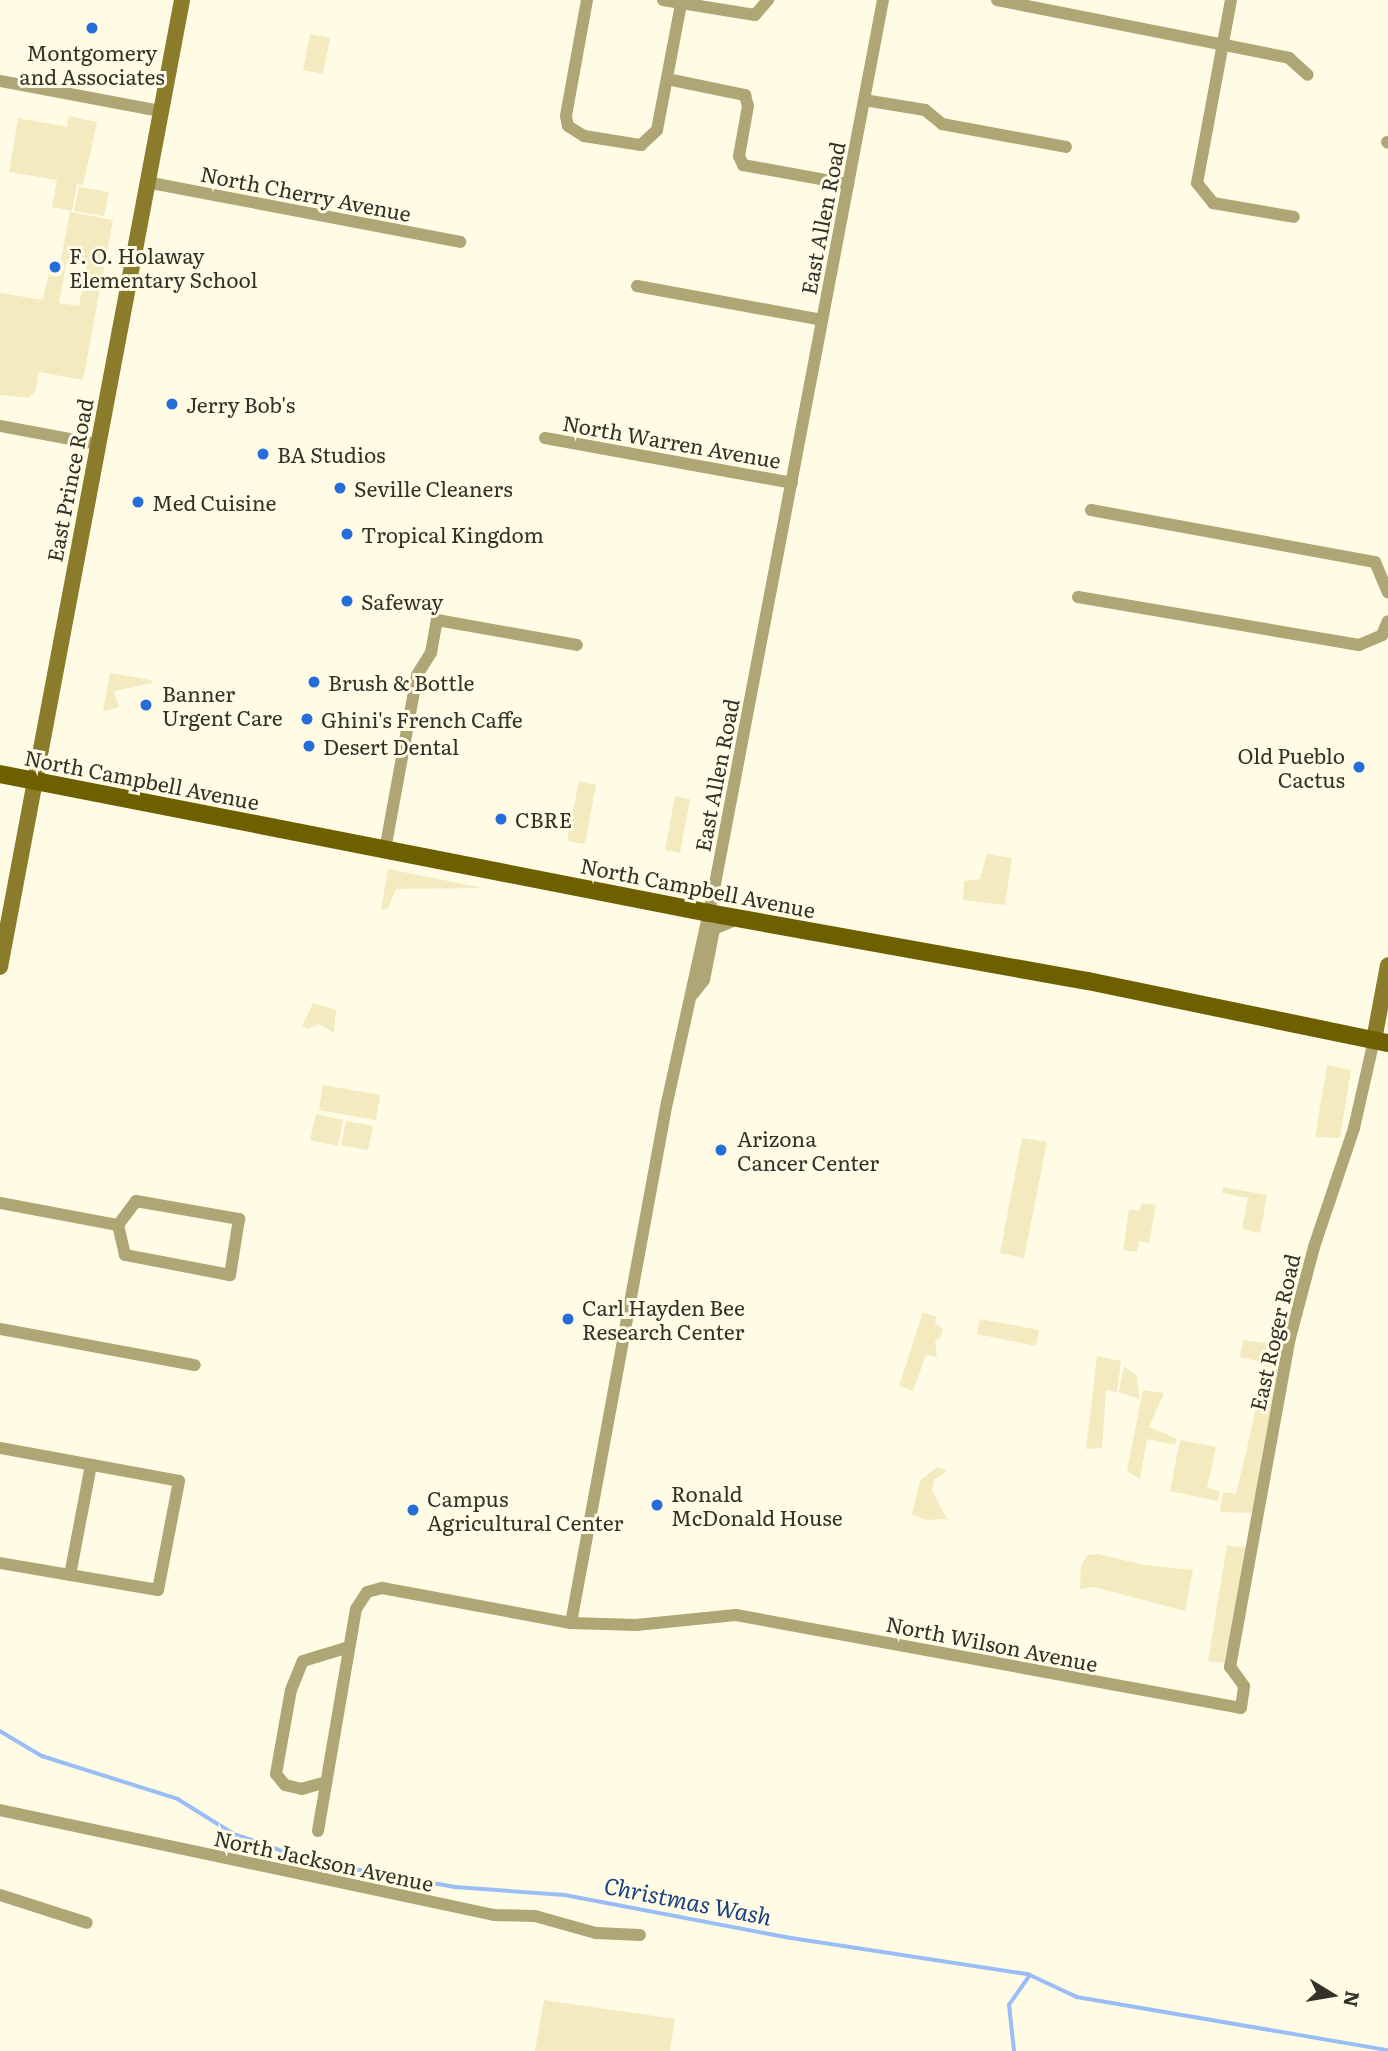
<!DOCTYPE html>
<html>
<head>
<meta charset="utf-8">
<style>
	body { margin:0 }
	#map { position:relative; width:1388px; height:2051px; overflow:hidden; background:#fffbe5; font-family:Literata,serif }
	div>[style] { position:absolute }
	.green>* { inset:0; background:#f3ebbf }
	.stream>* { height:3.5px; margin:-1.75px; padding:0 1.75px; transform-origin:1.75px; border-radius:1.75px; background:#99bdf4 }
	.street>* { height:12px; margin:-6px; padding:0 6px; transform-origin:6px; border-radius:6px; background:#afa675 }
	.secondary>* { height:16px; margin:-8px; padding:0 8px; transform-origin:8px; border-radius:8px; background:#8b7c2c }
	.primary>* { height:18px; margin:-9px; padding:0 9px; transform-origin:9px; border-radius:9px; background:#6e5f00 }
	.dots>* { width:19px; height:19px; translate:-50% -50%; box-sizing:border-box; border:4px solid #fffbe5; border-radius:50% }
	span { translate:-50% -50%; white-space:nowrap; text-align:center; line-height:1.15; -webkit-text-stroke:6px #fffbe5; paint-order:stroke }
	.poi-label { font-size:21px; color:#333229 }
	.left { translate:0 -50%; text-align:left }
	.right { translate:-100% -50%; text-align:right }
	.street-label { font-size:21px; color:#333229 }
	.water-label { font-size:23px; color:#174182; font-style:italic }
	.north { position:absolute; left:1297px; top:1960px; width:70px; height:70px; -webkit-text-stroke:5px #fffbe5; paint-order:stroke; rotate:101deg; font-size:19px; font-weight:700; line-height:28px; text-align:center; color:#333229 }
	.north::after { content:''; display:block; margin:auto; width:24px; height:32px; background:#333229; clip-path:polygon(50% 0,100% 100%,50% 72%,0 100%) }
</style>
</head>
<body>
<div id="map">
	<div class="green">
		<i style="clip-path:polygon(310px 34px,330px 38px,323px 74px,303px 70px)"></i>
		<i style="clip-path:polygon(69px 116px,97px 122px,83px 185px,77px 184px,72px 211px,52px 207px,57px 180px,9px 172px,18px 118px,67px 127px)"></i>
		<i style="clip-path:polygon(79px 187px,109px 192px,104px 216px,74px 211px)"></i>
		<i style="clip-path:polygon(evenodd,70px 212px,113px 220px,83px 380px,39px 372px,36px 390px,29px 398px,0 395px,0 293px,43px 300px,51px 262px,60px 264px,70px 212px,67px 260px,87px 263px,79px 306px,59px 303px,67px 260px)"></i>
		<i style="clip-path:polygon(110px 673px,151px 680px,152px 683px,114px 691px,119px 707px,106px 711px,103px 710px)"></i>
		<i style="clip-path:polygon(579px 781px,596px 785px,585px 844px,567px 841px)"></i>
		<i style="clip-path:polygon(675px 796px,690px 799px,680px 853px,665px 850px)"></i>
		<i style="clip-path:polygon(987px 854px,1012px 858px,1005px 905px,963px 900px,964px 881px,980px 879px)"></i>
		<i style="clip-path:polygon(388px 869px,483px 888px,396px 889px,388px 908px,381px 910px)"></i>
		<i style="clip-path:polygon(313px 1003px,336px 1010px,334px 1033px,319px 1024px,309px 1029px,302px 1026px)"></i>
		<i style="clip-path:polygon(1327px 1065px,1351px 1070px,1340px 1138px,1315px 1137px)"></i>
		<i style="clip-path:polygon(323px 1085px,380px 1095px,376px 1120px,319px 1110px)"></i>
		<i style="clip-path:polygon(316px 1114px,343px 1120px,338px 1146px,310px 1140px)"></i>
		<i style="clip-path:polygon(346px 1121px,373px 1126px,368px 1150px,341px 1145px)"></i>
		<i style="clip-path:polygon(1022px 1138px,1047px 1142px,1024px 1258px,1000px 1253px)"></i>
		<i style="clip-path:polygon(1223px 1187px,1267px 1195px,1260px 1233px,1242px 1229px,1248px 1198px,1222px 1193px)"></i>
		<i style="clip-path:polygon(1141px 1203px,1156px 1205px,1149px 1243px,1139px 1241px,1137px 1252px,1123px 1250px,1129px 1209px,1140px 1211px)"></i>
		<i style="clip-path:polygon(923px 1312px,936px 1317px,935px 1324px,943px 1328px,940px 1339px,935px 1340px,937px 1357px,926px 1355px,913px 1391px,899px 1386px)"></i>
		<i style="clip-path:polygon(980px 1319px,1039px 1330px,1036px 1346px,977px 1334px)"></i>
		<i style="clip-path:polygon(1243px 1340px,1284px 1346px,1252px 1513px,1220px 1512px,1223px 1492px,1236px 1494px,1254px 1418px,1262px 1362px,1240px 1357px)"></i>
		<i style="clip-path:polygon(1097px 1356px,1121px 1361px,1117px 1392px,1106px 1390px,1102px 1448px,1086px 1449px)"></i>
		<i style="clip-path:polygon(1124px 1366px,1137px 1376px,1139px 1399px,1119px 1392px)"></i>
		<i style="clip-path:polygon(1143px 1390px,1164px 1393px,1149px 1427px,1177px 1439px,1175px 1445px,1147px 1439px,1140px 1479px,1127px 1471px)"></i>
		<i style="clip-path:polygon(1180px 1440px,1216px 1447px,1207px 1488px,1220px 1491px,1218px 1501px,1170px 1491px)"></i>
		<i style="clip-path:polygon(937px 1467px,948px 1470px,934px 1480px,932px 1491px,947px 1519px,926px 1520px,912px 1514px,920px 1481px)"></i>
		<i style="clip-path:polygon(1227px 1545px,1247px 1548px,1224px 1663px,1208px 1661px)"></i>
		<i style="clip-path:polygon(1098px 1554px,1144px 1565px,1193px 1570px,1185px 1611px,1094px 1587px,1080px 1589px,1081px 1565px,1088px 1555px)"></i>
		<i style="clip-path:polygon(544px 2000px,675px 2019px,670px 2051px,535px 2051px)"></i>
	</div>
	<div class="stream">
		<i style="left:0;top:1731px;width:49px;rotate:30.8deg"></i>
		<i style="left:42px;top:1756px;width:143px;rotate:17.5deg"></i>
		<i style="left:178px;top:1799px;width:66px;rotate:32deg"></i>
		<i style="left:234px;top:1834px;width:86px;rotate:19.1deg"></i>
		<i style="left:315px;top:1862px;width:142px;rotate:10.1deg"></i>
		<i style="left:455px;top:1887px;width:110px;rotate:4.2deg"></i>
		<i style="left:565px;top:1895px;width:224px;rotate:10.8deg"></i>
		<i style="left:785px;top:1937px;width:246px;rotate:8.7deg"></i>
		<i style="left:1028px;top:1974px;width:54px;rotate:25.1deg"></i>
		<i style="left:1077px;top:1997px;width:315px;rotate:9.7deg"></i>
		<i style="left:1014px;top:2051px;width:46px;rotate:-96.2deg"></i>
		<i style="left:1009px;top:2005px;width:35px;rotate:-55deg"></i>
	</div>
	<div class="street">
		<i style="left:587px;top:0;width:118px;rotate:100.3deg"></i>
		<i style="left:566px;top:116px;width:10px;rotate:79deg"></i>
		<i style="left:568px;top:126px;width:19px;rotate:32deg"></i>
		<i style="left:584px;top:136px;width:58px;rotate:9deg"></i>
		<i style="left:641px;top:145px;width:22px;rotate:-43deg"></i>
		<i style="left:657px;top:130px;width:128px;rotate:-79.2deg"></i>
		<i style="left:663px;top:0;width:93px;rotate:9.3deg"></i>
		<i style="left:755px;top:15px;width:20px;rotate:-49deg"></i>
		<i style="left:883px;top:0;width:905px;rotate:100.76deg"></i>
		<i style="left:714px;top:889px;width:218px;rotate:102.4deg"></i>
		<i style="left:667px;top:1102px;width:530px;rotate:100.44deg"></i>
		<i style="left:571px;top:1623px;width:65px;rotate:1.8deg"></i>
		<i style="left:636px;top:1625px;width:100px;rotate:-5.7deg"></i>
		<i style="left:736px;top:1615px;width:513px;rotate:10.43deg"></i>
		<i style="left:1241px;top:1708px;width:22px;rotate:-82deg"></i>
		<i style="left:1244px;top:1686px;width:24px;rotate:-126deg"></i>
		<i style="left:1230px;top:1667px;width:334px;rotate:-79.7deg"></i>
		<i style="left:1290px;top:1338px;width:94px;rotate:-75.2deg"></i>
		<i style="left:1314px;top:1247px;width:126px;rotate:-71.4deg"></i>
		<i style="left:1354px;top:1128px;width:90px;rotate:-77.2deg"></i>
		<i style="left:997px;top:0;width:298px;rotate:11.2deg"></i>
		<i style="left:1289px;top:58px;width:25px;rotate:42deg"></i>
		<i style="left:1231px;top:0;width:186px;rotate:100.5deg"></i>
		<i style="left:1197px;top:183px;width:26px;rotate:51deg"></i>
		<i style="left:1213px;top:203px;width:82px;rotate:9.8deg"></i>
		<i style="left:667px;top:79px;width:80px;rotate:11.6deg"></i>
		<i style="left:745px;top:95px;width:11px;rotate:75deg"></i>
		<i style="left:748px;top:106px;width:51px;rotate:100.2deg"></i>
		<i style="left:739px;top:156px;width:10px;rotate:66deg"></i>
		<i style="left:743px;top:165px;width:107px;rotate:10.3deg"></i>
		<i style="left:0;top:81px;width:163px;rotate:10.6deg"></i>
		<i style="left:864px;top:100px;width:62px;rotate:9.3deg"></i>
		<i style="left:925px;top:110px;width:22px;rotate:39deg"></i>
		<i style="left:942px;top:124px;width:126px;rotate:10.5deg"></i>
		<i style="left:1387px;top:142px;width:1px;rotate:45deg"></i>
		<i style="left:146px;top:182px;width:320px;rotate:10.8deg"></i>
		<i style="left:637px;top:286px;width:188px;rotate:10.4deg"></i>
		<i style="left:0;top:426px;width:99px;rotate:10.5deg"></i>
		<i style="left:545px;top:438px;width:251px;rotate:10.3deg"></i>
		<i style="left:1091px;top:510px;width:289px;rotate:10.4deg"></i>
		<i style="left:1375px;top:562px;width:33px;rotate:67deg"></i>
		<i style="left:1078px;top:597px;width:285px;rotate:9.7deg"></i>
		<i style="left:1359px;top:645px;width:25px;rotate:-23deg"></i>
		<i style="left:1382px;top:635px;width:15px;rotate:-67deg"></i>
		<i style="left:385px;top:850px;width:178px;rotate:-79.6deg"></i>
		<i style="left:417px;top:675px;width:26px;rotate:-58deg"></i>
		<i style="left:431px;top:653px;width:34px;rotate:-80deg"></i>
		<i style="left:437px;top:620px;width:142px;rotate:10.1deg"></i>
		<i style="left:693px;top:994px;width:18px;rotate:-52deg"></i>
		<i style="left:704px;top:980px;width:52px;rotate:-78.9deg"></i>
		<i style="left:714px;top:929px;width:23px;rotate:-23deg"></i>
		<i style="left:136px;top:1201px;width:105px;rotate:9.9deg"></i>
		<i style="left:239px;top:1219px;width:57px;rotate:99.1deg"></i>
		<i style="left:230px;top:1275px;width:107px;rotate:-169.2deg"></i>
		<i style="left:125px;top:1255px;width:31px;rotate:-103deg"></i>
		<i style="left:118px;top:1225px;width:30px;rotate:-53deg"></i>
		<i style="left:0;top:1203px;width:120px;rotate:10.6deg"></i>
		<i style="left:0;top:1329px;width:198px;rotate:10.5deg"></i>
		<i style="left:0;top:1448px;width:182px;rotate:10.4deg"></i>
		<i style="left:179px;top:1481px;width:111px;rotate:100.9deg"></i>
		<i style="left:158px;top:1590px;width:160px;rotate:-170.3deg"></i>
		<i style="left:70px;top:1575px;width:112px;rotate:-79.2deg"></i>
		<i style="left:326px;top:1782px;width:25px;rotate:164deg"></i>
		<i style="left:302px;top:1789px;width:17px;rotate:-167deg"></i>
		<i style="left:285px;top:1785px;width:14px;rotate:-129deg"></i>
		<i style="left:276px;top:1774px;width:85px;rotate:-79.9deg"></i>
		<i style="left:291px;top:1690px;width:31px;rotate:-68deg"></i>
		<i style="left:303px;top:1661px;width:48px;rotate:-16.9deg"></i>
		<i style="left:0;top:1810px;width:505px;rotate:12deg"></i>
		<i style="left:494px;top:1915px;width:41px;rotate:1.4deg"></i>
		<i style="left:535px;top:1916px;width:63px;rotate:15.6deg"></i>
		<i style="left:596px;top:1933px;width:44px;rotate:2.6deg"></i>
		<i style="left:318px;top:1831px;width:225px;rotate:-80.3deg"></i>
		<i style="left:356px;top:1609px;width:20px;rotate:-57deg"></i>
		<i style="left:367px;top:1592px;width:16px;rotate:-15deg"></i>
		<i style="left:382px;top:1588px;width:192px;rotate:10.5deg"></i>
		<i style="left:0;top:1895px;width:91px;rotate:17.8deg"></i>
	</div>
	<div class="secondary">
		<i style="left:0;top:967px;width:984px;rotate:-79.34deg"></i>
		<i style="left:1374px;top:1040px;width:76px;rotate:-79.4deg"></i>
	</div>
	<div class="primary">
		<i style="left:0;top:774px;width:722px;rotate:11.09deg"></i>
		<i style="left:709px;top:913px;width:385px;rotate:10.2deg"></i>
		<i style="left:1088px;top:981px;width:306px;rotate:11.7deg"></i>
	</div>
	<div class="dots">
		<i style="left:92px;top:28px;background:#256ed9"></i>
		<i style="left:55px;top:267px;background:#256ed9"></i>
		<i style="left:172px;top:404px;background:#256ed9"></i>
		<i style="left:263px;top:454px;background:#256ed9"></i>
		<i style="left:340px;top:488px;background:#256ed9"></i>
		<i style="left:138px;top:502px;background:#256ed9"></i>
		<i style="left:347px;top:534px;background:#256ed9"></i>
		<i style="left:347px;top:601px;background:#256ed9"></i>
		<i style="left:314px;top:682px;background:#256ed9"></i>
		<i style="left:146px;top:705px;background:#256ed9"></i>
		<i style="left:307px;top:719px;background:#256ed9"></i>
		<i style="left:309px;top:746px;background:#256ed9"></i>
		<i style="left:1359px;top:767px;background:#256ed9"></i>
		<i style="left:501px;top:819px;background:#256ed9"></i>
		<i style="left:721px;top:1150px;background:#256ed9"></i>
		<i style="left:568px;top:1319px;background:#256ed9"></i>
		<i style="left:657px;top:1505px;background:#256ed9"></i>
		<i style="left:413px;top:1510px;background:#256ed9"></i>
	</div>
	<div class="poi-label">
		<span style="left:92px;top:64px">Montgomery<br>and Associates</span>
		<span class="left" style="left:69px;top:267px">F. O. Holaway<br>Elementary School</span>
		<span class="left" style="left:186px;top:404px">Jerry Bob's</span>
		<span class="left" style="left:277px;top:454px">BA Studios</span>
		<span class="left" style="left:354px;top:488px">Seville Cleaners</span>
		<span class="left" style="left:152px;top:502px">Med Cuisine</span>
		<span class="left" style="left:361px;top:534px">Tropical Kingdom</span>
		<span class="left" style="left:361px;top:601px">Safeway</span>
		<span class="left" style="left:328px;top:682px">Brush &amp; Bottle</span>
		<span class="left" style="left:162px;top:705px">Banner<br>Urgent Care</span>
		<span class="left" style="left:321px;top:719px">Ghini's French Caffe</span>
		<span class="left" style="left:323px;top:746px">Desert Dental</span>
		<span class="right" style="left:1345px;top:767px">Old Pueblo<br>Cactus</span>
		<span class="left" style="left:515px;top:819px">CBRE</span>
		<span class="left" style="left:737px;top:1150px">Arizona<br>Cancer Center</span>
		<span class="left" style="left:582px;top:1319px">Carl Hayden Bee<br>Research Center</span>
		<span class="left" style="left:671px;top:1505px">Ronald<br>McDonald House</span>
		<span class="left" style="left:427px;top:1510px">Campus<br>Agricultural Center</span>
	</div>
	<div class="street-label">
		<span style="left:306px;top:193px;rotate:11deg">North Cherry Avenue</span>
		<span style="left:822px;top:218px;rotate:-79deg">East Allen Road</span>
		<span style="left:672px;top:441px;rotate:10deg">North Warren Avenue</span>
		<span style="left:69px;top:480px;rotate:-79deg">East Prince Road</span>
		<span style="left:716px;top:775px;rotate:-79deg">East Allen Road</span>
		<span style="left:142px;top:779px;rotate:11deg">North Campbell Avenue</span>
		<span style="left:698px;top:887px;rotate:11deg">North Campbell Avenue</span>
		<span style="left:1274px;top:1332px;rotate:-77deg">East Roger Road</span>
		<span style="left:992px;top:1643px;rotate:11deg">North Wilson Avenue</span>
		<span style="left:324px;top:1860px;rotate:12deg">North Jackson Avenue</span>
	</div>
	<div class="water-label">
		<span style="left:688px;top:1900px;rotate:11deg">Christmas Wash</span>
	</div>
	<div class="north">N</div>
</div>
</body>
</html>
